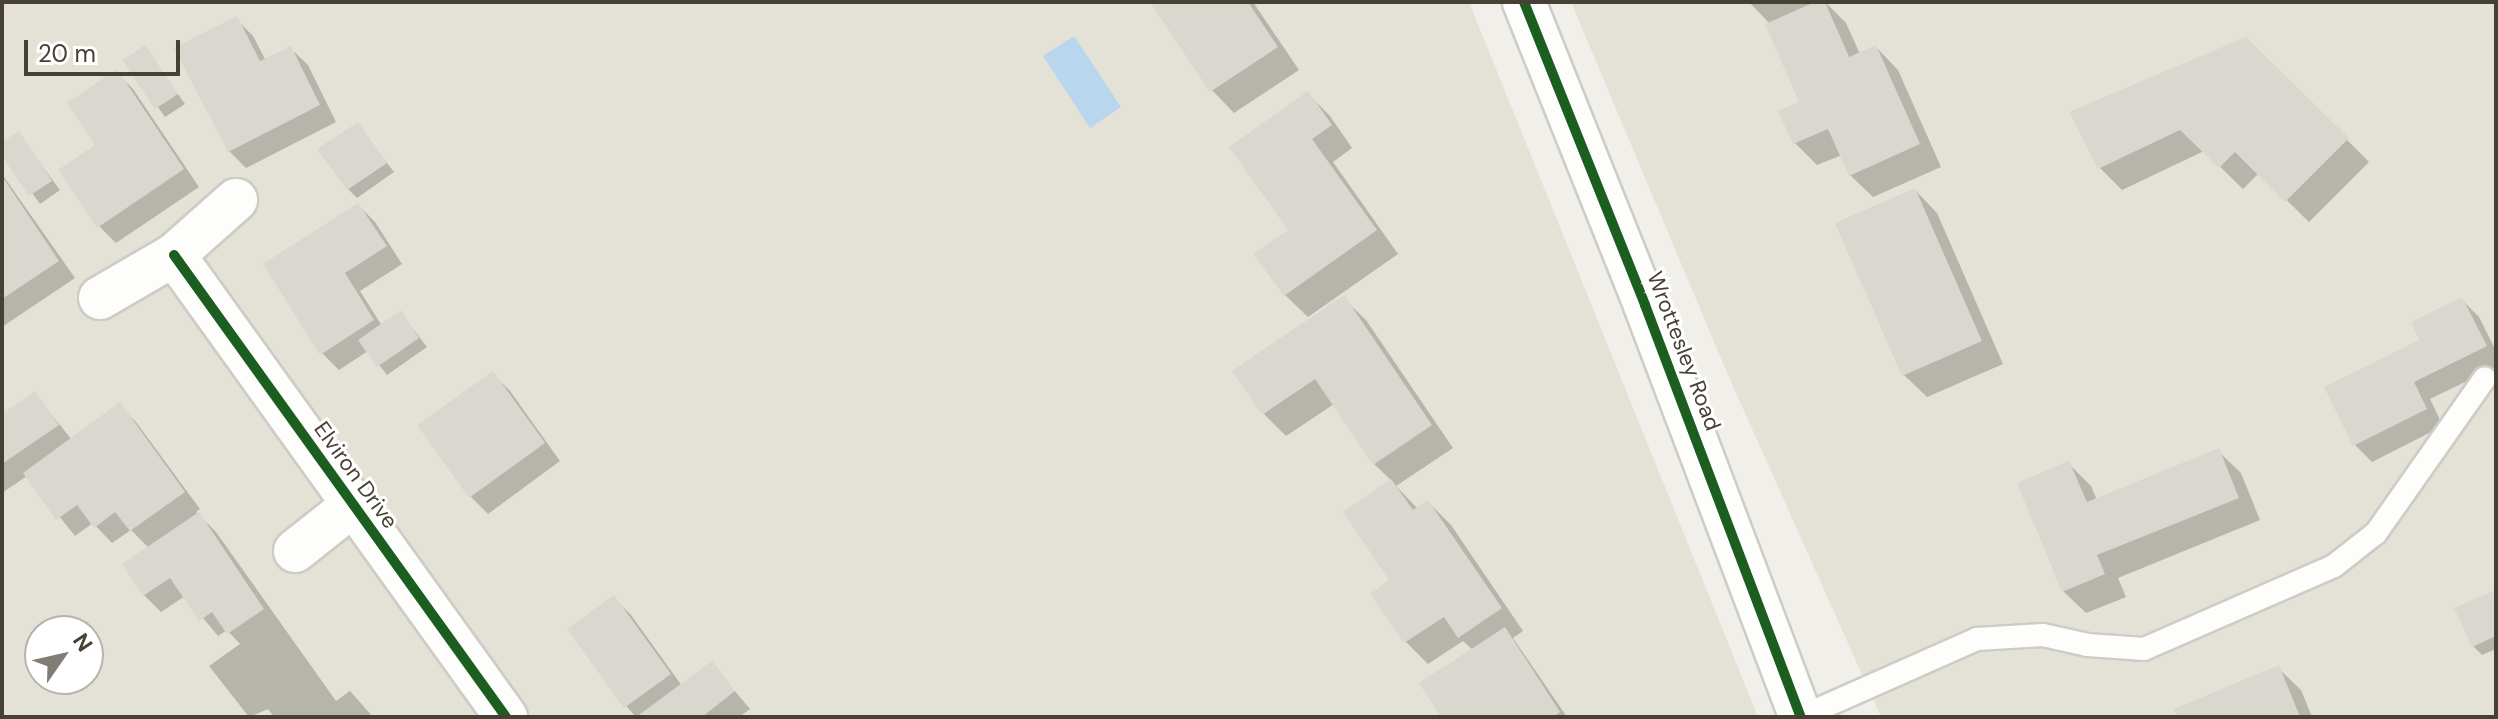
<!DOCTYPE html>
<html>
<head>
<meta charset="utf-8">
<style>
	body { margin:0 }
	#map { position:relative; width:2498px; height:719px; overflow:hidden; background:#f0efe9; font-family:"DM Sans",sans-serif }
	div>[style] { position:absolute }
	.residential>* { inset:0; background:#e4e1d6 }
	.water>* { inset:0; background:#b9d6ef }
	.shadow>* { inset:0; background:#0003 }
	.building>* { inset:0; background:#dad7d1 }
	.roads { filter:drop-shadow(2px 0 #ceccc6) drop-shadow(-2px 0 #ceccc6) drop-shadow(0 2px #ceccc6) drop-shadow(0 -2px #ceccc6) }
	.service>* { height:22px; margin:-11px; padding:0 11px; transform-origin:11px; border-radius:11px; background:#fdfdfc }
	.minor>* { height:42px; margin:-21px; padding:0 21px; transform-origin:21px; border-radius:21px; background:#fdfdfc }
	.cycleway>* { height:10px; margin:-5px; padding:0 5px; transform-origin:5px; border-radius:5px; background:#1b5e20 }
	span { translate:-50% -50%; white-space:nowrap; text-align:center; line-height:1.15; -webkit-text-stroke:6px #fff; paint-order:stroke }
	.street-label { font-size:22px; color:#464035 }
	.frame { position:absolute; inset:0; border:4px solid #464035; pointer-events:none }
	.north { position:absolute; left:24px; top:615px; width:80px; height:80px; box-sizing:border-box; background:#fff; border:2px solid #b5b3ae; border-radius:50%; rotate:56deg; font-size:22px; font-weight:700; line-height:32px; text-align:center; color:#464035 }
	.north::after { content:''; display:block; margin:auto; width:28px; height:36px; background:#827d74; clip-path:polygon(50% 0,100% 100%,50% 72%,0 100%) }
	.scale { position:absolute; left:24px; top:40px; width:156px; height:36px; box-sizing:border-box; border:4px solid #464035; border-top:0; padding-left:10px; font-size:24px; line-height:28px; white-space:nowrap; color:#464035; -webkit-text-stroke:6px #fff; paint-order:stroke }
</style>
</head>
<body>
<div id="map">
	<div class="residential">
		<i style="clip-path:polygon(evenodd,2px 2px,1469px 2px,1758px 717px,2px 717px,2px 2px,40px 631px,88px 631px,88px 679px,40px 679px,40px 631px)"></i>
		<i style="clip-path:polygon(1571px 2px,2496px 2px,2496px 717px,1881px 717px,1728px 375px)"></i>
	</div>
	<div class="water">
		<i style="clip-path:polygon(1074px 36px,1121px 107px,1090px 128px,1043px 56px)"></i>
	</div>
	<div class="shadow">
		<i style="clip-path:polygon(1152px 2px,1253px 2px,1299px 70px,1234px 113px,1212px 90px)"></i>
		<i style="clip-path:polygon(1749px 2px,1825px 2px,1846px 23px,1860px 54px,1876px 47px,1898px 70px,1941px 167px,1873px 197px,1850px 175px,1842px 155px,1817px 165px,1795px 143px,1801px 103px,1770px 24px)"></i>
		<i style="clip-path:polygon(236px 19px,253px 36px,266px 61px,290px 48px,308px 65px,336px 122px,246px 168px,229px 151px)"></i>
		<i style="clip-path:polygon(2246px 39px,2369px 162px,2309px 222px,2259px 173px,2243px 189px,2204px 151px,2122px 190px,2100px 168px)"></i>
		<i style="clip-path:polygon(144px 47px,185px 104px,165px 117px,125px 61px)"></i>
		<i style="clip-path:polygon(116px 72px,133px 89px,199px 187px,116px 243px,99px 226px,98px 145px)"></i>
		<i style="clip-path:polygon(1308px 94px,1330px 116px,1352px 148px,1333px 162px,1398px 254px,1308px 317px,1285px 295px)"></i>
		<i style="clip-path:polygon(357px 124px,394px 172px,357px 198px,348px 189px)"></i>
		<i style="clip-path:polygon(18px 134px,60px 190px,40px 204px,2px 152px,2px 145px)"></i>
		<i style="clip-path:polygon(2px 174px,75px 278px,2px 327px)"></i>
		<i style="clip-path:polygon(1915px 190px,1937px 213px,2003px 364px,1927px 397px,1904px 375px)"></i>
		<i style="clip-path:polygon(358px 205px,375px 222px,402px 264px,360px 291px,382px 326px,401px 313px,427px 347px,387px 375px,368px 351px,339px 370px,322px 353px)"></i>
		<i style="clip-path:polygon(1343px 298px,1366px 320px,1453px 448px,1396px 486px,1418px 509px,1428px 502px,1451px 525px,1523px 631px,1513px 638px,1567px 717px,1444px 717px,1473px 650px,1463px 641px,1428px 664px,1406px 642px,1373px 594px,1392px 581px,1392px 481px,1374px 464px,1334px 404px,1286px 436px,1264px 414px)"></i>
		<i style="clip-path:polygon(2462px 300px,2479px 317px,2496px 351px,2496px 367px,2430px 399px,2443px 426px,2372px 462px,2355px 445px,2422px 340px)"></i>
		<i style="clip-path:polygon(493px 374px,510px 391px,560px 461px,488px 514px,471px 497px)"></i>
		<i style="clip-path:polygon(35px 394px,72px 440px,119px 405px,136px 422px,200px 509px,196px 512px,216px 532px,336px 701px,350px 691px,373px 717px,274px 717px,268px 709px,249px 717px,209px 666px,240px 644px,227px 630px,218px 636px,185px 596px,161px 612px,144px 595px,149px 548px,131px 530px,112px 543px,93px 523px,75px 536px,27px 476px,2px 493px,2px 417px)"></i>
		<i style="clip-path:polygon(2218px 451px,2241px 473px,2260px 520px,2118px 578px,2126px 597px,2086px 613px,2063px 591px,2069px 464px,2091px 486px,2097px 500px)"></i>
		<i style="clip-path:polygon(2496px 592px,2496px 649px,2482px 655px,2473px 646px)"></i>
		<i style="clip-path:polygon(614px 598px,631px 615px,682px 686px,712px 664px,750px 709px,739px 717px,636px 717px,626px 706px)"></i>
		<i style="clip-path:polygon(2278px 668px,2301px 690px,2312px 717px,2180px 717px)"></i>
	</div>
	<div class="building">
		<i style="clip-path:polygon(1150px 2px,1248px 2px,1278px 47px,1210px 92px)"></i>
		<i style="clip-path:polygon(1815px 2px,1825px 2px,1849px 57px,1876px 45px,1920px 144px,1849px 176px,1828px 129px,1793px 144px,1778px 111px,1799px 102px,1765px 24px)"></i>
		<i style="clip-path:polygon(237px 16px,260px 61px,291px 46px,320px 105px,228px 152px,174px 48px)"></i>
		<i style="clip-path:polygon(2246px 37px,2349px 138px,2285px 202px,2235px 152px,2219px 168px,2180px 130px,2098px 169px,2069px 112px)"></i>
		<i style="clip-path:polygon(145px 45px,178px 94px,155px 109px,122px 60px)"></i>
		<i style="clip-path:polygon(117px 69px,184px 169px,97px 228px,58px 170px,95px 145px,67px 103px)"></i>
		<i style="clip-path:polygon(1308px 91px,1332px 125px,1312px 139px,1377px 230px,1284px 296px,1253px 254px,1288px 230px,1229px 147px)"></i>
		<i style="clip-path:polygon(358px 122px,387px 163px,347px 190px,317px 149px)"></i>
		<i style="clip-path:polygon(19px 131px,52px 181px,29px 196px,2px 156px,2px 142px)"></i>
		<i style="clip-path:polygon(2px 176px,59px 261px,2px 299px)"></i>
		<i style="clip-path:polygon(1915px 188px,1982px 341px,1902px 376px,1835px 223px)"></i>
		<i style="clip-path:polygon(358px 203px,387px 246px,345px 273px,374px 320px,320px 355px,263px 264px)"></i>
		<i style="clip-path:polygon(1344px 295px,1432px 425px,1373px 465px,1315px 379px,1262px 415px,1232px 371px)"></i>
		<i style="clip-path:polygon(2462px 297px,2487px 346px,2414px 382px,2427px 409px,2353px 446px,2324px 387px,2419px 340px,2411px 322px)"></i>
		<i style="clip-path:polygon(401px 310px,419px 338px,377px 367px,358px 340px)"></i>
		<i style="clip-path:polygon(493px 371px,545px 443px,469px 498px,417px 425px)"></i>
		<i style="clip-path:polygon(35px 391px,59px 425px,2px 464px,2px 414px)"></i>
		<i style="clip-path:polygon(120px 402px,185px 492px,130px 531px,115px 512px,94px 528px,77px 505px,56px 520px,23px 473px)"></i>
		<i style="clip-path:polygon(2219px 448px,2239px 498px,2097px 555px,2105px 574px,2062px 592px,2017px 483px,2069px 461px,2087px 502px)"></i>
		<i style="clip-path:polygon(1391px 479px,1413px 510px,1428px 500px,1502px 608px,1458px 638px,1444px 617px,1404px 643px,1370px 594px,1389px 580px,1343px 512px)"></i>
		<i style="clip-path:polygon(199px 512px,264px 609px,227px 634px,212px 612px,199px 621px,170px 578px,143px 596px,122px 564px)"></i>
		<i style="clip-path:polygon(2496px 590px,2496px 636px,2472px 647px,2454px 608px)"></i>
		<i style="clip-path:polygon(614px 595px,671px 674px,624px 708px,567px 629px)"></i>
		<i style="clip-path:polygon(1505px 627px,1560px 712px,1553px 717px,1441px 717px,1419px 683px)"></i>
		<i style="clip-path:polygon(712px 661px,735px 691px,702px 717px,636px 717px)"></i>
		<i style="clip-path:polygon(2279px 665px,2300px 717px,2177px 717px,2174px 709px)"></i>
	</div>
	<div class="roads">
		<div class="service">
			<i style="left:1801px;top:717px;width:193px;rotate:-23.9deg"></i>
			<i style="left:1977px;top:639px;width:66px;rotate:-3.5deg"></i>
			<i style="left:2043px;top:635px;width:46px;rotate:12.5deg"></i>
			<i style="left:2088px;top:645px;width:56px;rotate:4.1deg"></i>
			<i style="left:2144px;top:649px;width:207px;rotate:-23.6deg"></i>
			<i style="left:2334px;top:566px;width:53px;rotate:-38.2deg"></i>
			<i style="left:2376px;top:533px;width:189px;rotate:-54.9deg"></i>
		</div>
		<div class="minor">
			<i style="left:1524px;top:2px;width:326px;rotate:68.2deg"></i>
			<i style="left:1645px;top:305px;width:441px;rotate:69.3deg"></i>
			<i style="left:174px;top:255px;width:569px;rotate:54.3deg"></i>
			<i style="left:100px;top:298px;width:86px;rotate:-30.2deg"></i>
			<i style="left:174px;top:255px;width:83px;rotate:-41.6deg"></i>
			<i style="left:295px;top:551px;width:74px;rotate:-38.4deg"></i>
		</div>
	</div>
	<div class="cycleway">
		<i style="left:1524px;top:2px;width:326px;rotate:68.2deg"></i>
		<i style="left:1645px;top:305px;width:441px;rotate:69.3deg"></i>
		<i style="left:174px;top:255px;width:569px;rotate:54.3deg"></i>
	</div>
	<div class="street-label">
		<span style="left:1684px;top:351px;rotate:69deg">Wrottesley Road</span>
		<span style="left:356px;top:475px;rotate:54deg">Elviron Drive</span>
	</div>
	<div class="frame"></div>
	<div class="north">N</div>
	<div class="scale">20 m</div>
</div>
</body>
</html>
